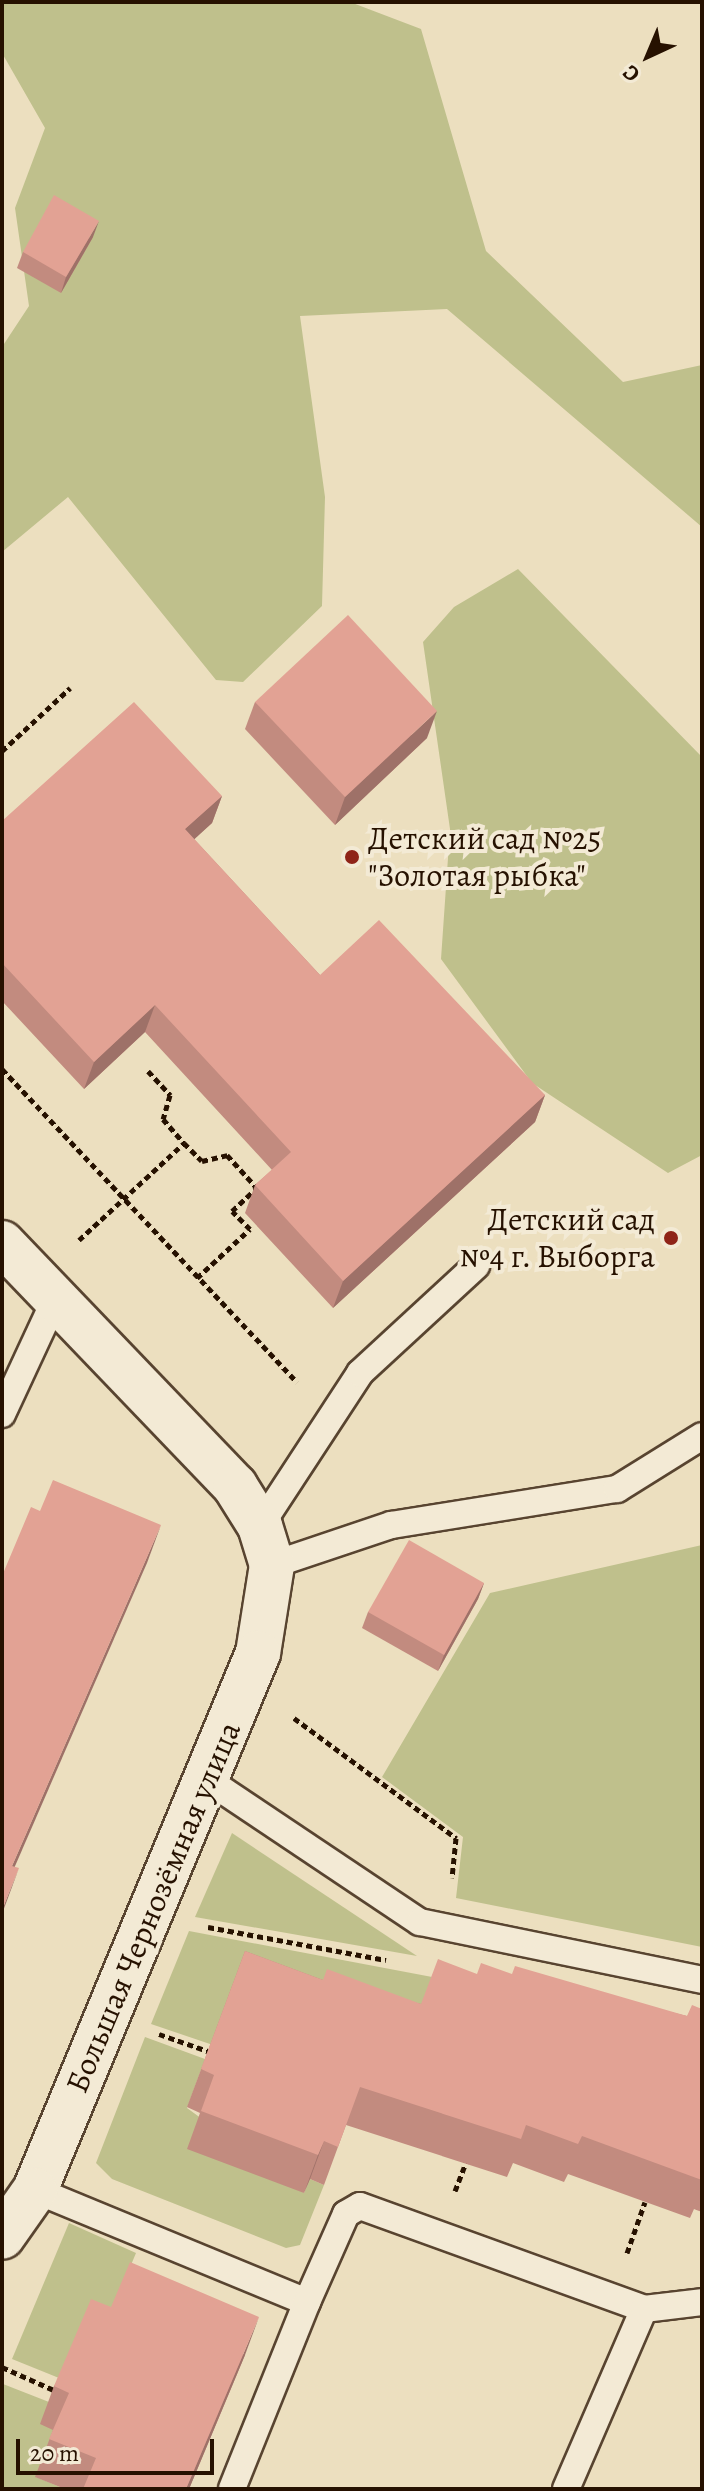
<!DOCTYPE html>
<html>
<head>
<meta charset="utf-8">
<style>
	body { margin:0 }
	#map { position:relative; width:704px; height:2491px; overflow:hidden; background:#ecdfbf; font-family:Alegreya,serif }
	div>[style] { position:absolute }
	.green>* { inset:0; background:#bfc08c }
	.path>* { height:5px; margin-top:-2.5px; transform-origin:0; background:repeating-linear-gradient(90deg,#261100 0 6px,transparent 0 10px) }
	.roads { filter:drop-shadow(2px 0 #584430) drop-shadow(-2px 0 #584430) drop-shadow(0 2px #584430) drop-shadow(0 -2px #584430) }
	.lane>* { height:26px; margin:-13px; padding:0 13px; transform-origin:13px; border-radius:13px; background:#f3ead5 }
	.street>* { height:44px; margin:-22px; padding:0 22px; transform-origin:22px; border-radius:22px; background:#f3ead5 }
	.wall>* { inset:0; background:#c28b7f }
	.shaded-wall>* { inset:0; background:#9e7168 }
	.building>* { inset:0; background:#e2a294 }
	.dots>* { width:22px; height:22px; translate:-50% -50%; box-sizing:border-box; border:4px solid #f3ead5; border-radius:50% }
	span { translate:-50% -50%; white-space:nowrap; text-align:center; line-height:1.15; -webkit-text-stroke:8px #f3ead5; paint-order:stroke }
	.poi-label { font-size:32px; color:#261100 }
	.left { translate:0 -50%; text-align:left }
	.right { translate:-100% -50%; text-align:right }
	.street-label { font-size:32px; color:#261100 }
	.frame { position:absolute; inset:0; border:4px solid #261100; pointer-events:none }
	.north { position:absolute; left:608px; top:16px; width:80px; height:80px; -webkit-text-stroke:6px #f3ead5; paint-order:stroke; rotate:224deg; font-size:22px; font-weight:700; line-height:32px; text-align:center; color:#261100 }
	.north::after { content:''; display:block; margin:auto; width:28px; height:36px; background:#261100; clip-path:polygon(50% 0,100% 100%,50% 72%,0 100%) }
	.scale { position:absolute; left:16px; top:2439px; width:198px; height:36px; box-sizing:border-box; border:4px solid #261100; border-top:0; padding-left:10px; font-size:24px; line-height:28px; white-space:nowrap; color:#261100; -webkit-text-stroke:6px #f3ead5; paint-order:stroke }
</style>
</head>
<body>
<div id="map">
	<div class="green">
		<i style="clip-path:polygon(2px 2px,350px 2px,421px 29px,486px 251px,623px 382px,702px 365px,702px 527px,447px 309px,300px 316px,325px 497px,322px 606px,243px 682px,216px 680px,68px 497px,2px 552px,2px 347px,29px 306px,15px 208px,45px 128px,2px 53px)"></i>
		<i style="clip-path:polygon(518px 569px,702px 757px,702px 1155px,668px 1173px,532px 1083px,441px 959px,450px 829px,423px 642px,454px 607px)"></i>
		<i style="clip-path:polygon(702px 1545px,702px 1947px,456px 1898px,463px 1837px,382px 1777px,490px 1593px)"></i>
		<i style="clip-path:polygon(232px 1833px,417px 1956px,195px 1917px)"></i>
		<i style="clip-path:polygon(189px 1931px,702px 2028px,210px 2044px,151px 2024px)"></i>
		<i style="clip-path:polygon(145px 2037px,205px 2059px,187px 2108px,304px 2193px,310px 2179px,324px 2185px,300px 2245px,286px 2248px,112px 2179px,96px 2163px)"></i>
		<i style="clip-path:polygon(69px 2223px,136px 2253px,97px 2346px,59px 2378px,12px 2359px)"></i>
		<i style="clip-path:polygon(3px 2384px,49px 2402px,55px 2431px,36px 2477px,65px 2489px,2px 2489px)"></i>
	</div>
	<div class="path">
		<i style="left:2px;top:751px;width:93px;rotate:-42.8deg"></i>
		<i style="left:2px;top:1069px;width:430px;rotate:46.7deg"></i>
		<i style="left:148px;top:1071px;width:33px;rotate:47deg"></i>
		<i style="left:170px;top:1095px;width:25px;rotate:106deg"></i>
		<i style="left:163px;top:1119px;width:32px;rotate:49deg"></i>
		<i style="left:184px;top:1143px;width:25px;rotate:45deg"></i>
		<i style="left:202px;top:1161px;width:26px;rotate:-13deg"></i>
		<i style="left:227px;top:1155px;width:45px;rotate:47.7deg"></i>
		<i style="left:79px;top:1240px;width:143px;rotate:-42.7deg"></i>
		<i style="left:197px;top:1278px;width:72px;rotate:-42.8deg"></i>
		<i style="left:250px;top:1229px;width:25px;rotate:-135deg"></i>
		<i style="left:232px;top:1211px;width:34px;rotate:-43deg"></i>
		<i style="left:294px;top:1718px;width:202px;rotate:36.5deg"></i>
		<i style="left:456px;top:1838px;width:40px;rotate:95.7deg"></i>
		<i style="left:208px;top:1927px;width:181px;rotate:10.5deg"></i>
		<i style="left:159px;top:2034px;width:52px;rotate:19.1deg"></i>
		<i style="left:455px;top:2191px;width:31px;rotate:-69deg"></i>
		<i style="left:627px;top:2253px;width:54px;rotate:-70.6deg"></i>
		<i style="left:2px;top:2367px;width:57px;rotate:23.9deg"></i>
	</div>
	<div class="roads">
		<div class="lane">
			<i style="left:2px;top:1414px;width:126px;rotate:-65.1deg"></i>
			<i style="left:260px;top:1526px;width:183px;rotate:-56.8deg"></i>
			<i style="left:360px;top:1373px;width:158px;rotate:-42.7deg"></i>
			<i style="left:272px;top:1565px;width:126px;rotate:-18.6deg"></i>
			<i style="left:391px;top:1525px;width:229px;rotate:-9.1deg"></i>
			<i style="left:617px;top:1489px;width:100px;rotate:-31.9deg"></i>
			<i style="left:206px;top:1779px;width:257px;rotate:33.8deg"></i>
			<i style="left:420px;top:1922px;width:288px;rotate:11.6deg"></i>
			<i style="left:35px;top:2190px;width:294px;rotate:22.4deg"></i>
			<i style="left:307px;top:2302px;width:201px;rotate:111.9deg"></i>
			<i style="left:307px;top:2302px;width:96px;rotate:-66.1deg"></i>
			<i style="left:346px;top:2214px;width:16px;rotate:-30deg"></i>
			<i style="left:360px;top:2206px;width:302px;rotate:19.9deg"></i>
			<i style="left:566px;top:2489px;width:196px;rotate:-66.6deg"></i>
			<i style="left:644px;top:2309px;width:58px;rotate:-6.9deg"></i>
		</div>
		<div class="street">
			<i style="left:2px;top:1243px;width:337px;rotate:46.2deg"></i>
			<i style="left:235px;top:1486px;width:47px;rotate:58deg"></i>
			<i style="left:260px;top:1526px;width:41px;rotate:72.9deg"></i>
			<i style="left:272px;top:1565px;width:89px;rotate:99deg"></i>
			<i style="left:258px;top:1653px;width:581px;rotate:112.55deg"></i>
			<i style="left:35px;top:2190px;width:57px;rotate:125.1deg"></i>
		</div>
	</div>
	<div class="wall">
		<i style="clip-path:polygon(93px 237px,61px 293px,17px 268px,23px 252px)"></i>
		<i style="clip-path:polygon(255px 702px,427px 738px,335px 825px,245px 729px)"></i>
		<i style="clip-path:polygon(222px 796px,212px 823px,194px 839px,320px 975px,545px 1095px,535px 1122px,333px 1308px,245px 1213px,255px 1185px,272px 1170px,145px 1032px,84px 1089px,2px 1001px,2px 821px)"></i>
		<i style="clip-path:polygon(484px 1583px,478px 1599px,438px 1671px,362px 1628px,368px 1612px)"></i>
		<i style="clip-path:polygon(245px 1951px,323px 1980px,421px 2004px,477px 1974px,512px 1974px,687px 2016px,702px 2009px,702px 2212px,694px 2209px,690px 2218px,568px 2174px,564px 2182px,513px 2163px,507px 2177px,346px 2125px,324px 2185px,310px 2179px,304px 2193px,187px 2149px,200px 2113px,187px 2107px)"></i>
		<i style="clip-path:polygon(111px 2307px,245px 2355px,189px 2489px,65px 2489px,35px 2477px,53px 2430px,40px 2424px,54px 2386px)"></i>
	</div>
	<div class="shaded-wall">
		<i style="clip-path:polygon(99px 221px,93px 237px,61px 293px,66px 277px)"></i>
		<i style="clip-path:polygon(437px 711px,427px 738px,335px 825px,345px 797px)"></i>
		<i style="clip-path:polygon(222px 796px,212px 823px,175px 857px,185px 829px)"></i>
		<i style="clip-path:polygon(155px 1005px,145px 1032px,84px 1089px,94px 1062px)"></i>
		<i style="clip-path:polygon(545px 1095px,535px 1122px,333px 1308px,343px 1281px)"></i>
		<i style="clip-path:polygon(161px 1525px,147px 1563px,2px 1896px,12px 1866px)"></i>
		<i style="clip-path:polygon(484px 1583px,478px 1599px,438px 1671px,444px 1655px)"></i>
		<i style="clip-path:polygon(19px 1868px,2px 1914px,2px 1910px)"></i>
		<i style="clip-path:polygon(324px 2141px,310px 2179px,304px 2193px,318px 2155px)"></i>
		<i style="clip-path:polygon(259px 2317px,245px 2355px,189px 2489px,186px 2489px)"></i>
	</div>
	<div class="building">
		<i style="clip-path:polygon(54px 195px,99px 221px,66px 277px,23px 252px)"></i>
		<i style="clip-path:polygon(348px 615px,437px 711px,345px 797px,255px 702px)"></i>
		<i style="clip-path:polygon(134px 702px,222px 796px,185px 829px,320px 975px,379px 920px,545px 1095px,343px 1281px,255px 1185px,291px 1152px,155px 1005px,94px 1062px,2px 963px,2px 821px)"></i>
		<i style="clip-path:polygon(53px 1480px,161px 1525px,12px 1866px,19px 1868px,2px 1910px,2px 1576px,31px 1507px,40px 1511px)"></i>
		<i style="clip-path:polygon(409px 1540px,484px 1583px,444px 1655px,368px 1612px)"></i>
		<i style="clip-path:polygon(245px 1951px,323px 1980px,327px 1969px,421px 2004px,438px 1959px,477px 1974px,481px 1963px,512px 1974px,515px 1966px,687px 2016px,692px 2005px,702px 2009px,702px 2180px,582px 2136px,578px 2144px,526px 2125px,521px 2139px,360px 2087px,338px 2147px,324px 2141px,318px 2155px,201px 2111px,214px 2075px,201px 2069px)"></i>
		<i style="clip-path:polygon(130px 2262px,259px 2317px,186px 2489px,83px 2489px,96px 2458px,49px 2439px,69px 2393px,54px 2386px,91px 2299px,111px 2307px)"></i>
	</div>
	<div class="dots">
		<i style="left:352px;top:857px;background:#8f2418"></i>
		<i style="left:671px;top:1238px;background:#8f2418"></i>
	</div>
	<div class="poi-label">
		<span class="left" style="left:368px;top:857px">Детский сад №25<br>"Золотая рыбка"</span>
		<span class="right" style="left:655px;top:1238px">Детский сад<br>№4 г. Выборга</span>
	</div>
	<div class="street-label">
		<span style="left:153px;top:1907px;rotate:-67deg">Большая Чернозёмная улица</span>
	</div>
	<div class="frame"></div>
	<div class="north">С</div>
	<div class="scale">20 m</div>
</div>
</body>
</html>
